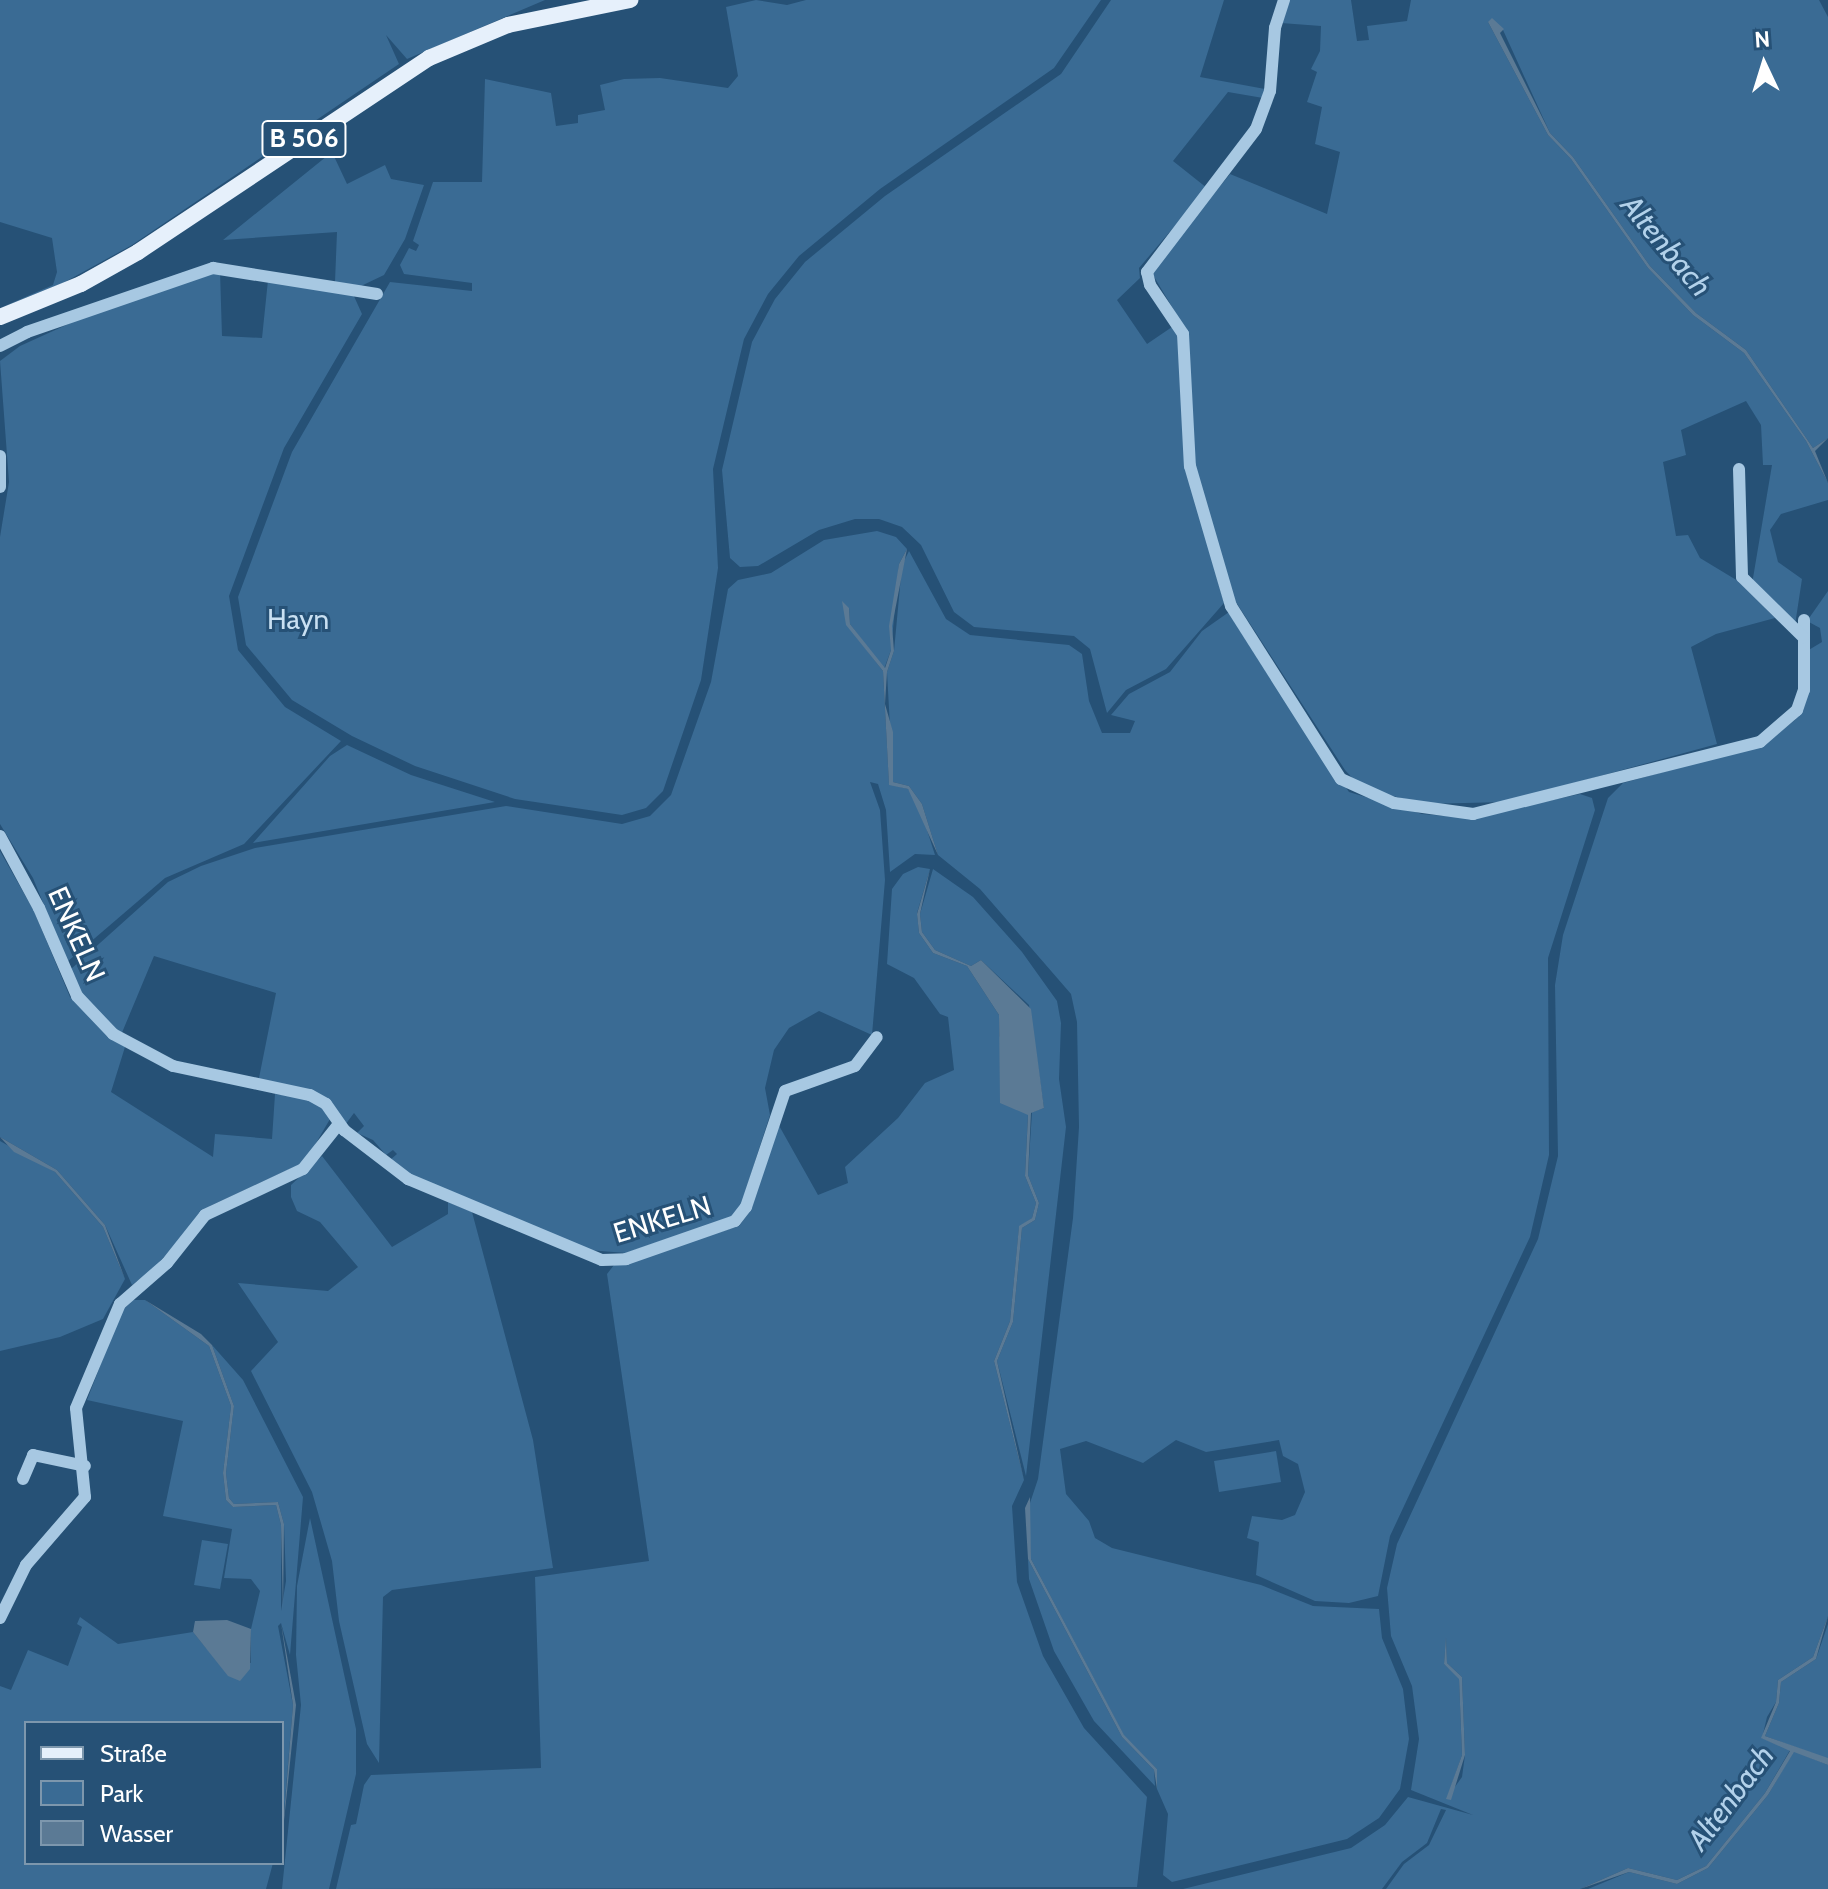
<!DOCTYPE html>
<html>
<head>
<meta charset="utf-8">
<style>
	body { margin:0 }
	#map { position:relative; width:1828px; height:1889px; overflow:hidden; background:#265176; font-family:Cabin,sans-serif }
	div>[style] { position:absolute }
	.green>* { inset:0; background:#3a6b94 }
	.water>* { inset:0; background:#5b7a95 }
	.minor>* { height:12px; margin:-6px; padding:0 6px; transform-origin:6px; border-radius:6px; background:#a7c8e2 }
	.major>* { height:16px; margin:-8px; padding:0 8px; transform-origin:8px; border-radius:8px; background:#e6f0fb }
	span { translate:-50% -50%; white-space:nowrap; text-align:center; line-height:1.15; -webkit-text-stroke:6px #265176; paint-order:stroke }
	.shield-label span { padding:2px 6px; background:#265176; border:2px solid; border-radius:6px; -webkit-text-stroke-width:0 }
	.shield-label { font-size:26px; color:#fff; font-weight:700 }
	.park-label { font-size:28px; color:#c9e0f2 }
	.street-label { font-size:28px; color:#fff }
	.water-label { font-size:30px; color:#b2d1ea; font-style:italic }
	.legend { position:absolute; left:24px; top:1721px; width:260px; height:144px; box-sizing:border-box; background:#265176; border:2px solid #7d97ad; margin:0; padding:10px 14px; list-style:none; font-size:24px; color:#fff }
	.legend li { display:flex; align-items:center; gap:16px; height:40px }
	.legend b { width:40px; border:2px solid #7d97ad }
	.north { position:absolute; left:1724px; top:24px; width:80px; height:80px; -webkit-text-stroke:6px #265176; paint-order:stroke; rotate:356deg; font-size:22px; font-weight:700; line-height:32px; text-align:center; color:#fff }
	.north::after { content:''; display:block; margin:auto; width:28px; height:36px; background:#fff; clip-path:polygon(50% 0,100% 100%,50% 72%,0 100%) }
</style>
</head>
<body>
<div id="map">
	<div class="green">
		<i style="clip-path:polygon(0 0,545px 0,407px 59px,386px 35px,399px 64px,132px 245px,63px 283px,0 308px,53px 285px,57px 272px,52px 238px,0 222px)"></i>
		<i style="clip-path:polygon(756px 0,787px 5px,806px 0,1101px 0,1054px 68px,880px 189px,799px 256px,768px 294px,744px 339px,713px 469px,718px 568px,701px 680px,663px 791px,646px 808px,622px 815px,515px 799px,415px 766px,352px 736px,292px 700px,246px 645px,238px 597px,292px 452px,390px 282px,472px 291px,472px 283px,404px 274px,400px 265px,409px 248px,416px 251px,419px 245px,413px 241px,433px 182px,482px 182px,485px 79px,551px 93px,556px 126px,578px 123px,578px 115px,605px 110px,600px 85px,624px 79px,660px 78px,728px 88px,738px 76px,726px 7px)"></i>
		<i style="clip-path:polygon(1111px 0,1224px 0,1200px 77px,1265px 89px,1263px 98px,1228px 92px,1173px 161px,1207px 188px,1139px 268px,1140px 278px,1117px 300px,1147px 344px,1172px 327px,1178px 336px,1186px 467px,1224px 603px,1166px 669px,1126px 690px,1107px 713px,1090px 649px,1074px 636px,974px 627px,954px 612px,921px 545px,902px 527px,879px 519px,855px 519px,819px 530px,758px 566px,740px 567px,730px 558px,722px 470px,752px 342px,775px 299px,805px 262px,885px 196px,1061px 74px)"></i>
		<i style="clip-path:polygon(1288px 0,1351px 0,1357px 41px,1369px 40px,1367px 26px,1407px 21px,1411px 0,1819px 0,1828px 17px,1828px 438px,1813px 448px,1746px 350px,1696px 313px,1650px 266px,1573px 157px,1550px 133px,1503px 30px,1488px 22px,1548px 135px,1571px 159px,1648px 268px,1693px 315px,1744px 353px,1806px 441px,1828px 483px,1828px 500px,1781px 514px,1770px 530px,1778px 562px,1802px 579px,1795px 625px,1752px 584px,1772px 465px,1763px 465px,1761px 425px,1746px 401px,1681px 430px,1686px 455px,1663px 462px,1676px 536px,1688px 535px,1700px 558px,1738px 581px,1775px 618px,1716px 634px,1691px 647px,1717px 744px,1505px 802px,1424px 804px,1385px 794px,1356px 782px,1345px 770px,1234px 599px,1195px 465px,1187px 332px,1153px 275px,1157px 263px,1230px 174px,1327px 214px,1340px 152px,1315px 144px,1322px 107px,1307px 102px,1317px 72px,1311px 69px,1320px 51px,1321px 26px,1281px 23px)"></i>
		<i style="clip-path:polygon(332px 152px,347px 184px,385px 165px,391px 179px,424px 185px,405px 239px,384px 275px,361px 286px,335px 282px,337px 232px,223px 240px)"></i>
		<i style="clip-path:polygon(220px 271px,222px 336px,262px 338px,268px 280px,353px 294px,362px 314px,284px 448px,229px 596px,238px 650px,285px 707px,341px 741px,244px 844px,165px 878px,67px 962px,33px 878px,0 824px,0 537px,9px 482px,0 361px,20px 346px,97px 311px)"></i>
		<i style="clip-path:polygon(877px 531px,896px 537px,907px 549px,899px 564px,891px 650px,884px 669px,850px 624px,849px 608px,847px 625px,883px 671px,889px 784px,908px 789px,919px 805px,935px 855px,915px 854px,890px 872px,886px 810px,878px 784px,870px 782px,880px 810px,885px 880px,872px 1035px,819px 1011px,789px 1028px,774px 1050px,765px 1088px,770px 1115px,741px 1205px,731px 1217px,626px 1253px,588px 1250px,410px 1175px,390px 1160px,397px 1154px,393px 1150px,386px 1155px,373px 1140px,357px 1133px,364px 1126px,354px 1113px,345px 1125px,329px 1099px,258px 1083px,276px 993px,154px 956px,121px 1035px,87px 1004px,71px 969px,168px 882px,201px 866px,255px 848px,506px 806px,622px 824px,650px 816px,671px 795px,711px 682px,728px 589px,738px 580px,771px 573px,824px 540px)"></i>
		<i style="clip-path:polygon(909px 551px,946px 619px,970px 635px,1069px 645px,1082px 654px,1089px 701px,1102px 733px,1130px 733px,1135px 721px,1111px 715px,1129px 694px,1170px 672px,1202px 631px,1229px 612px,1349px 792px,1422px 814px,1470px 818px,1580px 794px,1592px 798px,1595px 810px,1548px 958px,1549px 1155px,1530px 1237px,1390px 1536px,1378px 1596px,1349px 1603px,1315px 1601px,1256px 1575px,1259px 1542px,1247px 1538px,1252px 1516px,1282px 1520px,1295px 1515px,1305px 1492px,1298px 1464px,1283px 1456px,1279px 1440px,1206px 1452px,1176px 1440px,1143px 1463px,1086px 1441px,1060px 1449px,1066px 1494px,1089px 1521px,1095px 1538px,1112px 1548px,1261px 1585px,1313px 1606px,1379px 1609px,1382px 1638px,1403px 1689px,1409px 1739px,1400px 1789px,1379px 1818px,1347px 1839px,1172px 1882px,1163px 1875px,1168px 1814px,1157px 1789px,1157px 1769px,1124px 1736px,1031px 1559px,1028px 1509px,1038px 1479px,1073px 1218px,1079px 1127px,1077px 1022px,1071px 994px,980px 889px,938px 855px,922px 804px,909px 786px,893px 782px,887px 672px,894px 651px,902px 565px)"></i>
		<i style="clip-path:polygon(evenodd,1828px 591px,1828px 1616px,1813px 1657px,1778px 1680px,1776px 1702px,1767px 1717px,1762px 1738px,1790px 1750px,1765px 1793px,1706px 1866px,1677px 1880px,1628px 1868px,1580px 1889px,1386px 1889px,1404px 1864px,1429px 1845px,1446px 1810px,1441px 1809px,1427px 1843px,1402px 1862px,1382px 1889px,1183px 1889px,1351px 1848px,1385px 1825px,1408px 1797px,1473px 1815px,1411px 1790px,1419px 1739px,1412px 1686px,1391px 1636px,1387px 1588px,1397px 1544px,1538px 1239px,1558px 1156px,1555px 985px,1563px 935px,1608px 798px,1623px 783px,1765px 744px,1795px 720px,1803px 706px,1807px 651px,1822px 642px,1820px 628px,1807px 621px,1828px 591px,1446px 1637px,1447px 1663px,1462px 1677px,1465px 1755px,1462px 1777px,1447px 1798px,1462px 1755px,1459px 1678px,1444px 1664px,1446px 1637px)"></i>
		<i style="clip-path:polygon(347px 745px,411px 775px,495px 802px,253px 843px,330px 756px)"></i>
		<i style="clip-path:polygon(0 851px,34px 911px,70px 997px,125px 1047px,111px 1092px,213px 1157px,215px 1134px,272px 1139px,275px 1094px,303px 1097px,323px 1107px,330px 1119px,305px 1162px,210px 1206px,153px 1269px,132px 1285px,105px 1225px,57px 1170px,0 1137px)"></i>
		<i style="clip-path:polygon(918px 867px,930px 869px,917px 913px,919px 933px,933px 953px,967px 966px,999px 1015px,999px 1035px,1028px 1114px,1025px 1176px,1036px 1203px,1032px 1218px,1019px 1227px,1010px 1321px,994px 1361px,1024px 1480px,1012px 1506px,1017px 1582px,1043px 1656px,1084px 1728px,1147px 1797px,1137px 1887px,336px 1889px,351px 1825px,356px 1824px,364px 1785px,371px 1775px,541px 1768px,535px 1577px,649px 1561px,607px 1274px,614px 1265px,739px 1226px,751px 1210px,777px 1122px,818px 1195px,848px 1183px,845px 1167px,898px 1118px,925px 1083px,954px 1070px,948px 1017px,940px 1014px,914px 978px,887px 964px,892px 889px,903px 874px)"></i>
		<i style="clip-path:polygon(933px 869px,973px 897px,1022px 952px,1057px 1001px,1061px 1023px,1059px 1079px,1066px 1127px,1026px 1476px,997px 1361px,1013px 1322px,1022px 1228px,1035px 1220px,1039px 1203px,1028px 1175px,1032px 1112px,1044px 1108px,1029px 1005px,981px 960px,971px 966px,935px 950px,922px 932px,920px 914px)"></i>
		<i style="clip-path:polygon(0 1141px,55px 1172px,103px 1227px,125px 1279px,103px 1319px,60px 1337px,0 1351px)"></i>
		<i style="clip-path:polygon(322px 1156px,392px 1247px,448px 1214px,448px 1202px,472px 1212px,533px 1440px,553px 1568px,392px 1590px,383px 1597px,379px 1763px,367px 1744px,339px 1621px,332px 1561px,312px 1492px,251px 1371px,278px 1342px,238px 1283px,328px 1291px,358px 1267px,320px 1222px,297px 1211px,291px 1197px,291px 1185px)"></i>
		<i style="clip-path:polygon(132px 1300px,145px 1300px,209px 1346px,231px 1406px,223px 1473px,226px 1500px,233px 1507px,276px 1505px,281px 1525px,281px 1611px,286px 1581px,284px 1524px,278px 1502px,234px 1504px,229px 1498px,226px 1473px,234px 1406px,212px 1345px,243px 1380px,303px 1497px,290px 1655px,281px 1623px,278px 1626px,293px 1705px,283px 1824px,282px 1723px,26px 1723px,26px 1863px,273px 1863px,266px 1889px,0 1889px,0 1686px,11px 1690px,28px 1650px,68px 1666px,82px 1627px,77px 1624px,80px 1617px,118px 1644px,193px 1632px,206px 1648px,251px 1663px,251px 1629px,260px 1591px,251px 1579px,224px 1578px,232px 1529px,163px 1516px,183px 1421px,87px 1400px,121px 1312px)"></i>
		<i style="clip-path:polygon(1276px 1451px,1281px 1482px,1219px 1492px,1214px 1461px)"></i>
		<i style="clip-path:polygon(310px 1518px,356px 1729px,356px 1774px,329px 1889px,282px 1889px,301px 1705px,296px 1655px,297px 1586px)"></i>
		<i style="clip-path:polygon(202px 1540px,228px 1544px,220px 1589px,194px 1585px)"></i>
		<i style="clip-path:polygon(1028px 1559px,1122px 1737px,1154px 1770px,1155px 1786px,1094px 1721px,1054px 1651px,1029px 1579px)"></i>
		<i style="clip-path:polygon(1828px 1624px,1828px 1759px,1765px 1736px,1779px 1703px,1781px 1682px,1816px 1659px)"></i>
		<i style="clip-path:polygon(1794px 1751px,1828px 1765px,1828px 1889px,1588px 1889px,1629px 1872px,1677px 1884px,1708px 1868px,1768px 1795px)"></i>
	</div>
	<div class="water">
		<i style="clip-path:polygon(1492px 18px,1504px 29px,1500px 33px,1550px 133px,1573px 157px,1650px 266px,1696px 313px,1746px 350px,1813px 448px,1828px 438px,1815px 451px,1828px 483px,1806px 441px,1744px 353px,1693px 315px,1648px 268px,1571px 159px,1548px 135px,1488px 22px)"></i>
		<i style="clip-path:polygon(907px 549px,892px 626px,894px 651px,887px 672px,885px 704px,893px 732px,893px 782px,909px 786px,922px 804px,938px 855px,908px 789px,889px 785px,883px 671px,846px 625px,842px 601px,849px 608px,850px 624px,885px 668px,891px 650px,889px 626px,899px 564px)"></i>
		<i style="clip-path:polygon(930px 869px,920px 914px,922px 932px,935px 950px,971px 966px,981px 960px,1031px 1009px,1044px 1108px,1031px 1113px,1028px 1175px,1039px 1203px,1035px 1220px,1022px 1228px,1013px 1322px,997px 1361px,1024px 1480px,994px 1361px,1010px 1321px,1019px 1226px,1032px 1218px,1036px 1203px,1025px 1176px,1028px 1115px,1000px 1103px,999px 1015px,967px 966px,933px 953px,919px 933px,917px 914px)"></i>
		<i style="clip-path:polygon(0 1137px,57px 1170px,105px 1225px,125px 1279px,103px 1227px,55px 1172px,14px 1152px)"></i>
		<i style="clip-path:polygon(145px 1300px,201px 1334px,212px 1345px,234px 1406px,226px 1473px,229px 1498px,234px 1504px,278px 1502px,284px 1524px,283px 1611px,281px 1525px,276px 1505px,233px 1507px,226px 1500px,223px 1473px,231px 1406px,209px 1346px)"></i>
		<i style="clip-path:polygon(1030px 1497px,1031px 1559px,1124px 1735px,1157px 1769px,1157px 1789px,1154px 1770px,1122px 1737px,1028px 1559px,1025px 1508px)"></i>
		<i style="clip-path:polygon(1828px 1616px,1816px 1659px,1781px 1682px,1779px 1703px,1765px 1736px,1828px 1758px,1828px 1765px,1794px 1752px,1768px 1795px,1708px 1868px,1677px 1884px,1629px 1872px,1580px 1889px,1628px 1868px,1677px 1880px,1706px 1866px,1765px 1793px,1790px 1751px,1761px 1738px,1776px 1702px,1778px 1680px,1813px 1657px)"></i>
		<i style="clip-path:polygon(227px 1620px,251px 1629px,250px 1669px,240px 1681px,228px 1676px,193px 1632px,195px 1621px)"></i>
		<i style="clip-path:polygon(281px 1623px,296px 1705px,282px 1840px,293px 1705px)"></i>
		<i style="clip-path:polygon(1446px 1636px,1447px 1663px,1462px 1677px,1465px 1755px,1451px 1800px,1446px 1799px,1462px 1755px,1459px 1679px,1444px 1664px)"></i>
	</div>
	<div class="minor">
		<i style="left:1284px;top:0;width:29px;rotate:108deg"></i>
		<i style="left:1275px;top:28px;width:63px;rotate:94.5deg"></i>
		<i style="left:1270px;top:91px;width:40px;rotate:110.2deg"></i>
		<i style="left:1256px;top:129px;width:180px;rotate:127.3deg"></i>
		<i style="left:1147px;top:272px;width:13px;rotate:77deg"></i>
		<i style="left:1150px;top:285px;width:59px;rotate:56deg"></i>
		<i style="left:1183px;top:334px;width:132px;rotate:87deg"></i>
		<i style="left:1190px;top:466px;width:146px;rotate:73.7deg"></i>
		<i style="left:1231px;top:606px;width:205px;rotate:57.6deg"></i>
		<i style="left:1341px;top:779px;width:58px;rotate:24.4deg"></i>
		<i style="left:1394px;top:803px;width:80px;rotate:7.9deg"></i>
		<i style="left:1473px;top:814px;width:296px;rotate:-14.1deg"></i>
		<i style="left:1760px;top:742px;width:49px;rotate:-40.9deg"></i>
		<i style="left:1797px;top:710px;width:21px;rotate:-71deg"></i>
		<i style="left:1804px;top:690px;width:70px;rotate:-90deg"></i>
		<i style="left:0;top:346px;width:30px;rotate:-27deg"></i>
		<i style="left:27px;top:332px;width:197px;rotate:-19deg"></i>
		<i style="left:213px;top:268px;width:166px;rotate:9deg"></i>
		<i style="left:0;top:456px;width:31px;rotate:90deg"></i>
		<i style="left:1739px;top:469px;width:108px;rotate:88.4deg"></i>
		<i style="left:1742px;top:577px;width:86px;rotate:44.5deg"></i>
		<i style="left:0;top:836px;width:82px;rotate:61.6deg"></i>
		<i style="left:39px;top:908px;width:96px;rotate:66.6deg"></i>
		<i style="left:77px;top:996px;width:52px;rotate:46.5deg"></i>
		<i style="left:113px;top:1034px;width:68px;rotate:28.1deg"></i>
		<i style="left:173px;top:1066px;width:140px;rotate:12deg"></i>
		<i style="left:310px;top:1095px;width:18px;rotate:29deg"></i>
		<i style="left:326px;top:1104px;width:32px;rotate:55deg"></i>
		<i style="left:344px;top:1130px;width:81px;rotate:37.4deg"></i>
		<i style="left:408px;top:1179px;width:210px;rotate:22.7deg"></i>
		<i style="left:602px;top:1260px;width:24px;rotate:-2deg"></i>
		<i style="left:626px;top:1259px;width:115px;rotate:-19.2deg"></i>
		<i style="left:735px;top:1221px;width:18px;rotate:-52deg"></i>
		<i style="left:746px;top:1207px;width:122px;rotate:-71.4deg"></i>
		<i style="left:785px;top:1091px;width:74px;rotate:-19.7deg"></i>
		<i style="left:855px;top:1066px;width:36px;rotate:-53deg"></i>
		<i style="left:23px;top:1479px;width:26px;rotate:-67deg"></i>
		<i style="left:33px;top:1455px;width:53px;rotate:11.9deg"></i>
		<i style="left:0;top:1618px;width:59px;rotate:-63.9deg"></i>
		<i style="left:26px;top:1565px;width:90px;rotate:-49.1deg"></i>
		<i style="left:85px;top:1497px;width:89px;rotate:-95.8deg"></i>
		<i style="left:76px;top:1408px;width:113px;rotate:-67.1deg"></i>
		<i style="left:120px;top:1304px;width:62px;rotate:-41.1deg"></i>
		<i style="left:167px;top:1263px;width:61px;rotate:-51.6deg"></i>
		<i style="left:205px;top:1215px;width:108px;rotate:-25.1deg"></i>
		<i style="left:303px;top:1169px;width:56px;rotate:-51.5deg"></i>
	</div>
	<div class="major">
		<i style="left:0;top:317px;width:87px;rotate:-22.2deg"></i>
		<i style="left:81px;top:284px;width:65px;rotate:-29.3deg"></i>
		<i style="left:138px;top:252px;width:350px;rotate:-33.7deg"></i>
		<i style="left:429px;top:58px;width:86px;rotate:-22.7deg"></i>
		<i style="left:508px;top:25px;width:125px;rotate:-11.6deg"></i>
	</div>
	<div class="shield-label">
		<span style="left:304px;top:139px">B 506</span>
	</div>
	<div class="park-label">
		<span style="left:298px;top:619px">Hayn</span>
	</div>
	<div class="street-label">
		<span style="left:77px;top:934px;rotate:66deg">ENKELN</span>
		<span style="left:662px;top:1219px;rotate:-17deg">ENKELN</span>
	</div>
	<div class="water-label">
		<span style="left:1666px;top:246px;rotate:50deg">Altenbach</span>
		<span style="left:1731px;top:1798px;rotate:-53deg">Altenbach</span>
	</div>
	<ul class="legend">
	<li><b style="height:10px;background:#e6f0fb"></b>Straße</li>
	<li><b style="height:22px;background:#3a6b94"></b>Park</li>
	<li><b style="height:22px;background:#5b7a95"></b>Wasser</li>
	</ul>
	<div class="north">N</div>
</div>
</body>
</html>
